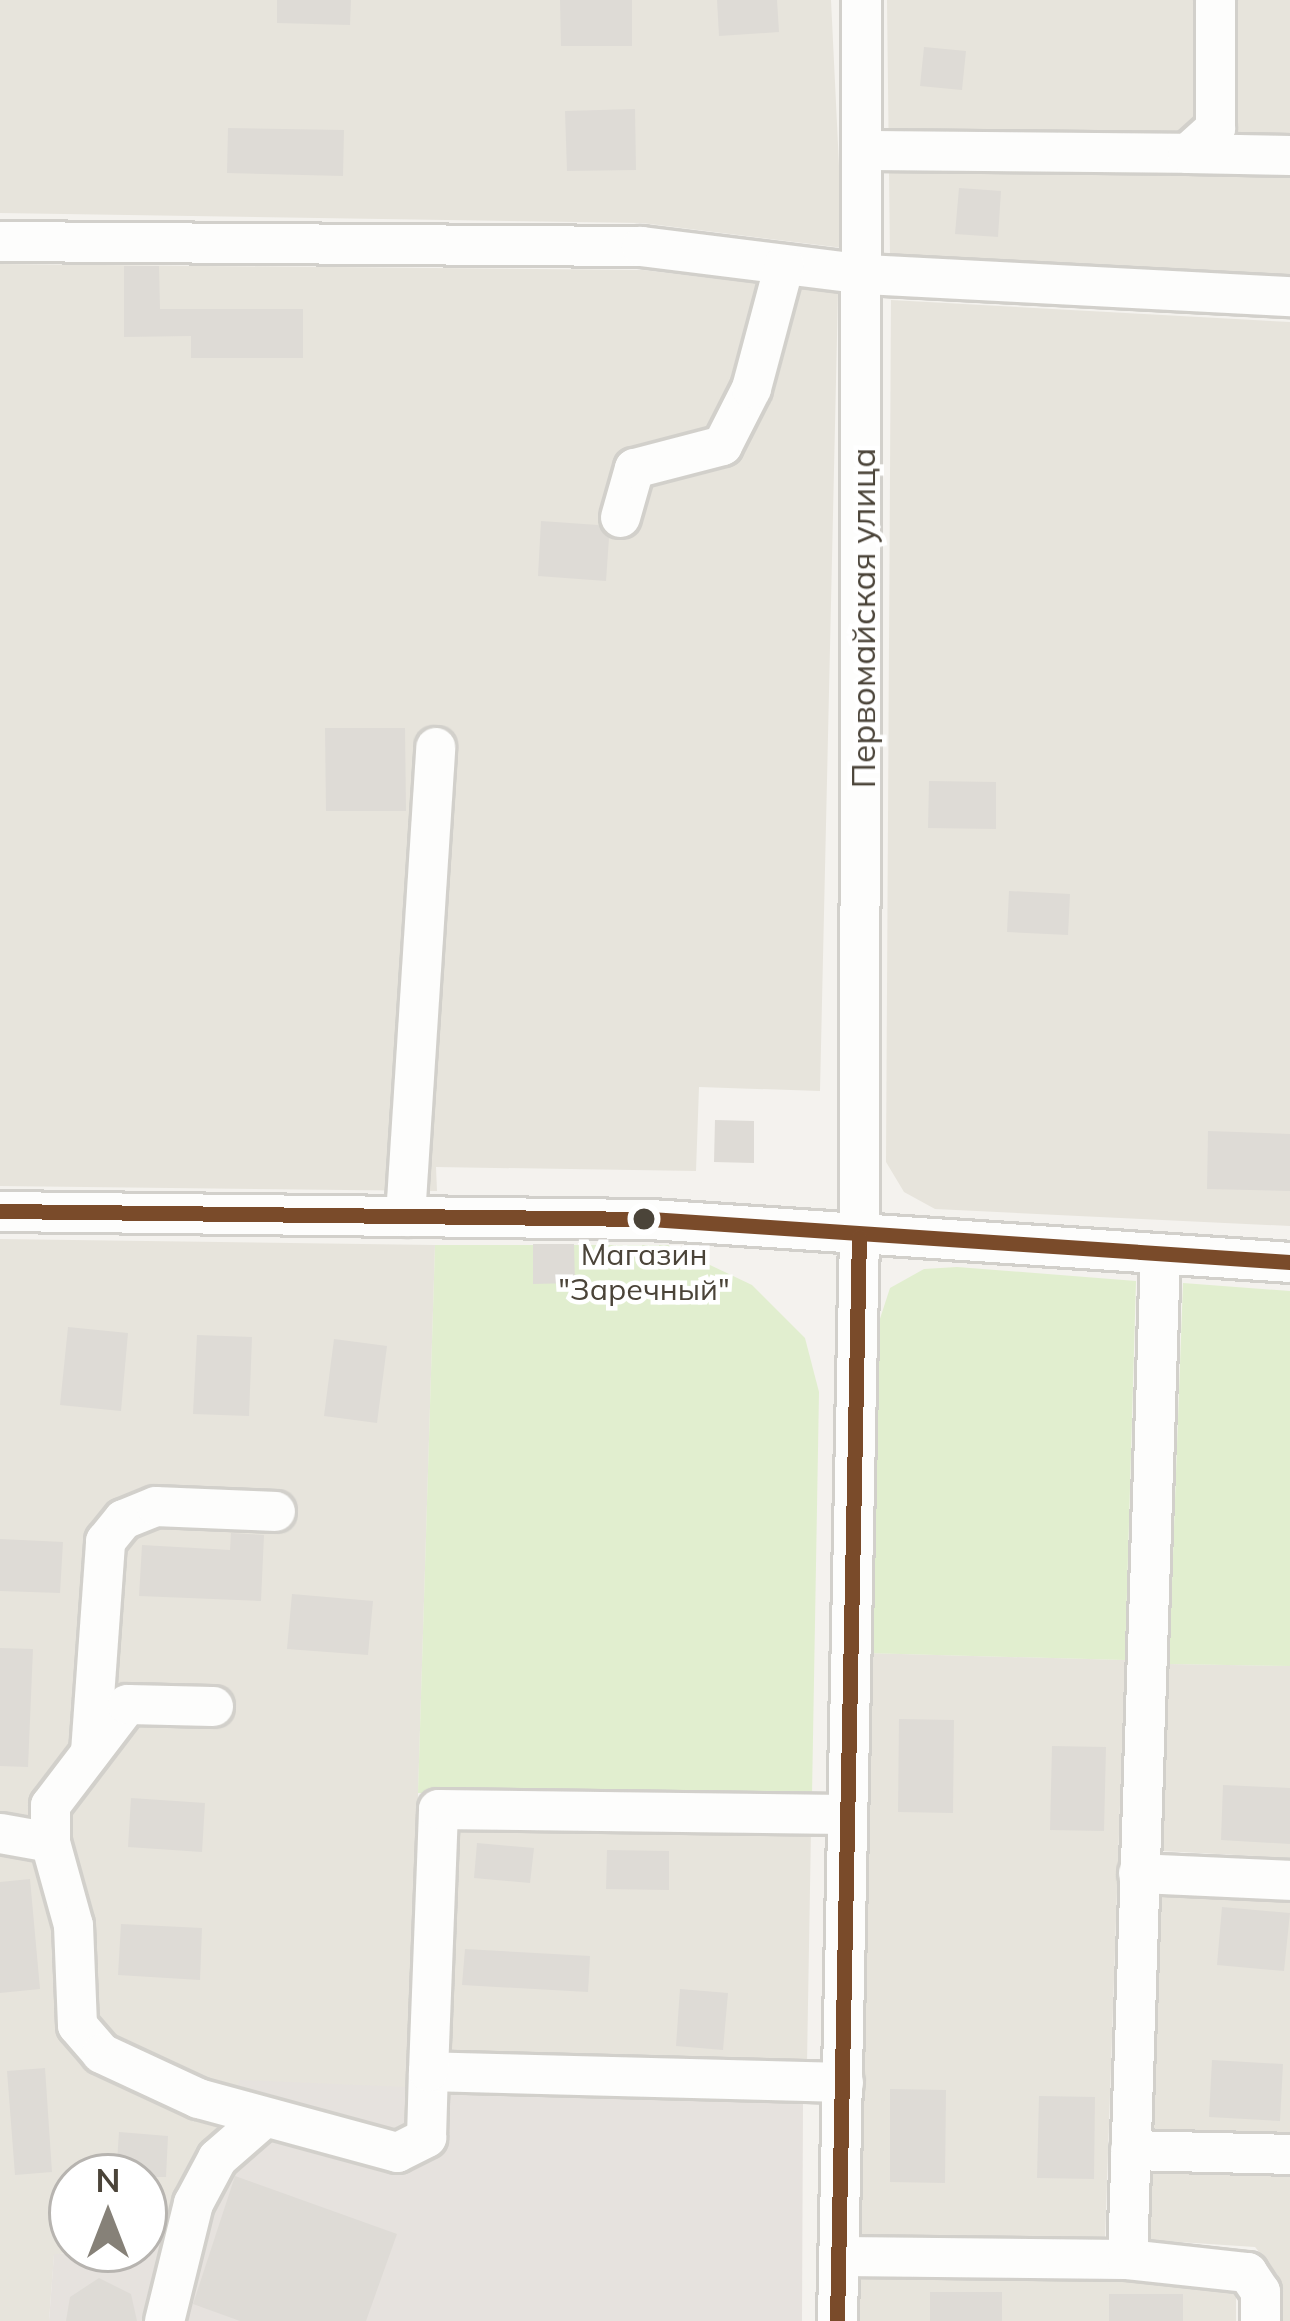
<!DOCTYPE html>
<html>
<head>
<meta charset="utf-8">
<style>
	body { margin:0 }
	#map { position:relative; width:1290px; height:2321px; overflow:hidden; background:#f4f2ee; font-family:Mulish,sans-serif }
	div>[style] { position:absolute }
	.residential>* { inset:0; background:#e7e4dc }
	.industrial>* { inset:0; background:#e6e2de }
	.green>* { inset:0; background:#e1eecf }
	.building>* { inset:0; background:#dedbd6 }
	.roads { filter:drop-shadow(3px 0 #d2d0cb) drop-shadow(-3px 0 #d2d0cb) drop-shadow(0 3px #d2d0cb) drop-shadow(0 -3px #d2d0cb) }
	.minor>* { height:39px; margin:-19.5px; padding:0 19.5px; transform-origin:19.5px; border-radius:19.5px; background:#fdfdfc }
	.bus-1>* { height:15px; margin:-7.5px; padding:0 7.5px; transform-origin:7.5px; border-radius:7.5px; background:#7a4b2a }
	.dots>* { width:33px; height:33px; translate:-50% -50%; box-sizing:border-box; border:6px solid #fff; border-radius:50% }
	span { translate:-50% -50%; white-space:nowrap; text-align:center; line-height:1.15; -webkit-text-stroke:9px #fff; paint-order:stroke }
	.bus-label { font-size:30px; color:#4b4439 }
	.street-label { font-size:33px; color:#4b4439 }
	.north { position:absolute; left:48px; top:2153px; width:120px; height:120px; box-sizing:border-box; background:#fff; border:3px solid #b7b4b0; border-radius:50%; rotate:0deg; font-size:33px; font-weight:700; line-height:48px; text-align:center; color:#4b4439 }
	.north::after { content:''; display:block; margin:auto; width:42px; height:54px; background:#868178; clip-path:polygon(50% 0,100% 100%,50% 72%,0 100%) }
</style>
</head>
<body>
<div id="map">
	<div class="residential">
		<i style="clip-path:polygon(0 0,831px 0,843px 248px,642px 223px,0 213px)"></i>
		<i style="clip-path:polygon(887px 0,1290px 0,1290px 279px,890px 258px)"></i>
		<i style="clip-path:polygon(0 264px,643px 270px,838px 293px,820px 1091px,699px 1087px,696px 1171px,436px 1167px,437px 1191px,0 1186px)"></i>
		<i style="clip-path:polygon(891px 300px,1290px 322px,1290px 1226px,935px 1209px,904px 1192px,886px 1162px)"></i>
		<i style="clip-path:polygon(0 1239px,435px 1245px,409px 2086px,170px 2237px,144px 2240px,144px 2177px,72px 2177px,72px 2249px,88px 2249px,54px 2255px,49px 2321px,0 2321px)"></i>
		<i style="clip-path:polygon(864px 1653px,1125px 1660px,1105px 2240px,855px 2237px)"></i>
		<i style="clip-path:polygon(1169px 1664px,1290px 1666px,1290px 1858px,1162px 1851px)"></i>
		<i style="clip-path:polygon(449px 1822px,811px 1830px,807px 2063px,442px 2054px)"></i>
		<i style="clip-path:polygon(1159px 1895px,1290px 1901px,1290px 2134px,1154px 2129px)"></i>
		<i style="clip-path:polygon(1149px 2166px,1290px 2171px,1290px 2321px,1278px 2321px,1278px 2275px,1255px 2247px,1148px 2240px)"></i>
		<i style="clip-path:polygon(859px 2273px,1222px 2278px,1236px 2287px,1236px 2321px,858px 2321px)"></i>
	</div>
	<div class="industrial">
		<i style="clip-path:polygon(240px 2080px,803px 2104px,802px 2321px,49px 2321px,54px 2254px,144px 2249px,144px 2240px,170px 2236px)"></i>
	</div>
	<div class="green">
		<i style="clip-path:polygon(435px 1245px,668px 1245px,752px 1285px,805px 1338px,819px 1392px,812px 1795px,418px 1793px)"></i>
		<i style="clip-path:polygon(957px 1267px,1136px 1281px,1125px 1660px,864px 1653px,875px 1334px,890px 1288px,924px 1269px)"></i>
		<i style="clip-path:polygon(1183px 1283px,1290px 1291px,1290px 1666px,1169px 1664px)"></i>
	</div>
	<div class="building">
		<i style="clip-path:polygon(277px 0,351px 0,350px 25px,277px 23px)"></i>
		<i style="clip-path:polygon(560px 0,632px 0,632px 46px,561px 46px)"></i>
		<i style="clip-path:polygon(717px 0,777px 0,779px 32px,719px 36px)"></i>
		<i style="clip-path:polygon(924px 47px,966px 51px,962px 90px,920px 86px)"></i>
		<i style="clip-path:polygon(635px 109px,636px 170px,567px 171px,565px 111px)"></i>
		<i style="clip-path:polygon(228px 128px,344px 130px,343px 176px,227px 173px)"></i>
		<i style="clip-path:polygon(959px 188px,1001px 191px,998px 237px,955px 234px)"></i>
		<i style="clip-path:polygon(124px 266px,159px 266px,160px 309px,303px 309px,303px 358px,191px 358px,191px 336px,124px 337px)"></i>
		<i style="clip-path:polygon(541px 521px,598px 525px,609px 538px,606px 581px,538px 576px)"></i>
		<i style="clip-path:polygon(325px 728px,405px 728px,406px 811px,326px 811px)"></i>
		<i style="clip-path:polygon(929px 781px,996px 782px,996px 829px,928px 828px)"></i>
		<i style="clip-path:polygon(1009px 891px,1070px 894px,1068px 935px,1007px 932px)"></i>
		<i style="clip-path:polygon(715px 1120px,754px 1121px,754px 1163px,714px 1162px)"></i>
		<i style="clip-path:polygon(1208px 1131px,1290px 1134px,1290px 1191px,1207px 1189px)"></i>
		<i style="clip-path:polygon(533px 1244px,574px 1244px,575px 1283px,533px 1284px)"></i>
		<i style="clip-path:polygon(68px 1327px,128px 1333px,121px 1411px,60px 1405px)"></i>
		<i style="clip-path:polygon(197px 1335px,252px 1337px,249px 1416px,193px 1414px)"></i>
		<i style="clip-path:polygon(334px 1339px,387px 1346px,377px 1423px,324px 1416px)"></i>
		<i style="clip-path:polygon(231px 1533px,264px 1535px,261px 1601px,139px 1596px,142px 1545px,230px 1550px)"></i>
		<i style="clip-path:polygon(0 1539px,63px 1542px,60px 1593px,0 1591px)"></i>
		<i style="clip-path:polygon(292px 1594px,373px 1601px,368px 1655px,287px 1649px)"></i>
		<i style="clip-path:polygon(0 1648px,33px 1649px,28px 1767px,0 1766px)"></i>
		<i style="clip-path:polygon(899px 1719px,954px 1720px,953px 1813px,898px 1812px)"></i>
		<i style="clip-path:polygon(1052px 1746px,1106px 1747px,1104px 1831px,1050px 1830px)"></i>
		<i style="clip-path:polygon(1223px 1785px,1290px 1788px,1290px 1844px,1221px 1840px)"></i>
		<i style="clip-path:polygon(131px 1798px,205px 1803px,202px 1852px,128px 1847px)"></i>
		<i style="clip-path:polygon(477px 1843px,534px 1848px,530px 1883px,474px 1878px)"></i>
		<i style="clip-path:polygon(607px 1850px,669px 1851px,669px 1890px,606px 1889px)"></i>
		<i style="clip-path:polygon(30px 1879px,40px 1989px,0 1993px,0 1882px)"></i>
		<i style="clip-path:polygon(1222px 1907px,1290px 1913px,1284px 1971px,1217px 1965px)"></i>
		<i style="clip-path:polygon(121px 1924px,202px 1928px,200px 1980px,118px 1975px)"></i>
		<i style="clip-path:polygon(465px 1949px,590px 1956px,588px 1992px,462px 1985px)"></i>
		<i style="clip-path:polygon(680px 1989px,728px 1993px,723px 2050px,676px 2046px)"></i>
		<i style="clip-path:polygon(1212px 2060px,1283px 2064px,1280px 2121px,1209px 2117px)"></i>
		<i style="clip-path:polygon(45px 2068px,52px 2172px,15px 2175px,7px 2071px)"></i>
		<i style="clip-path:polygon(890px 2089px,946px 2090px,945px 2183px,890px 2182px)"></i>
		<i style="clip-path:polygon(1039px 2096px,1095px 2097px,1094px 2179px,1037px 2178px)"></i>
		<i style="clip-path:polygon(119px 2132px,168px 2136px,166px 2177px,116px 2177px)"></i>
		<i style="clip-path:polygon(235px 2176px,397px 2234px,366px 2321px,240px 2321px,193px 2304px)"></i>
		<i style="clip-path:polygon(99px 2278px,131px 2294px,137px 2321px,66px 2321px,70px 2297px)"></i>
		<i style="clip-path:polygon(930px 2292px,1002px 2292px,1002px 2321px,930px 2321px)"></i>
		<i style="clip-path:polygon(1109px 2294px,1183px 2294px,1183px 2321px,1109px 2321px)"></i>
	</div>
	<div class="roads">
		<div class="minor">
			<i style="left:863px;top:150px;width:324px;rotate:0.5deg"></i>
			<i style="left:1187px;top:153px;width:38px;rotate:-42deg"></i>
			<i style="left:1215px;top:128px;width:128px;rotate:-90deg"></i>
			<i style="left:1187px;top:153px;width:103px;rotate:1.1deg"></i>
			<i style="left:0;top:241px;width:641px;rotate:0.45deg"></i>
			<i style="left:641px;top:246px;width:226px;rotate:7.1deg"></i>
			<i style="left:865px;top:274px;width:426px;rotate:3deg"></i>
			<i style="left:620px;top:517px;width:51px;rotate:-74.1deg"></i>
			<i style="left:634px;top:468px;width:91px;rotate:-14.6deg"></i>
			<i style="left:722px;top:445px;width:64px;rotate:-63deg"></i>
			<i style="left:751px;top:388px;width:128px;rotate:-75.1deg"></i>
			<i style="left:0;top:1211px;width:650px;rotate:0.71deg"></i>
			<i style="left:650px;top:1219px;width:641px;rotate:3.84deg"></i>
			<i style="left:405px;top:1216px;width:470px;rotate:-86.3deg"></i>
			<i style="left:90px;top:1752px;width:212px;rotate:-85.9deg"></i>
			<i style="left:105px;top:1541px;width:28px;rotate:-51deg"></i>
			<i style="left:123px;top:1519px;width:35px;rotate:-22deg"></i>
			<i style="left:156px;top:1506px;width:119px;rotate:2.4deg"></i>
			<i style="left:0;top:1833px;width:51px;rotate:10.2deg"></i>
			<i style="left:50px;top:1842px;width:86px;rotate:74.5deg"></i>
			<i style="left:73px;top:1925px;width:100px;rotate:87.7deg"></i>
			<i style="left:77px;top:2025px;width:37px;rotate:49deg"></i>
			<i style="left:101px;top:2053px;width:107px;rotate:24.9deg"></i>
			<i style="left:198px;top:2098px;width:206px;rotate:15.2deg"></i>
			<i style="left:397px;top:2152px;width:33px;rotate:-27deg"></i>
			<i style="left:426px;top:2137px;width:66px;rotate:-88.3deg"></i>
			<i style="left:50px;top:1842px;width:37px;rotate:-90deg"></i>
			<i style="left:50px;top:1805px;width:127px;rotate:-52.7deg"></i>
			<i style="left:127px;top:1704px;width:86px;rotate:1.3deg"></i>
			<i style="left:1138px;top:1873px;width:152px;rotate:2.6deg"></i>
			<i style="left:843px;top:2082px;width:415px;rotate:-178.5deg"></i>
			<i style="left:428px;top:2071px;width:262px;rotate:-87.8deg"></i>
			<i style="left:438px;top:1809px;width:407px;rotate:0.7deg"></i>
			<i style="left:1130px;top:2150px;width:160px;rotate:1.4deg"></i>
			<i style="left:839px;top:2256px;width:288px;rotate:0.6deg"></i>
			<i style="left:1127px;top:2259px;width:1006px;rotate:-88.12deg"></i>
			<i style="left:1127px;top:2259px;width:121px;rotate:6.2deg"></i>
			<i style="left:1247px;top:2272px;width:23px;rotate:56deg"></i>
			<i style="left:1260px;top:2291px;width:30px;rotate:90deg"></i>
			<i style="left:164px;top:2321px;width:122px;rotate:-76.2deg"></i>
			<i style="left:193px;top:2203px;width:51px;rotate:-61.9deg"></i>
			<i style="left:217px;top:2158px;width:62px;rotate:-41.1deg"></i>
			<i style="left:837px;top:2321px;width:1085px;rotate:-88.84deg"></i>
			<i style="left:859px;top:1236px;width:1236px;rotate:-89.91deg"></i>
		</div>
	</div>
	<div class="bus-1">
		<i style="left:0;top:1211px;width:650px;rotate:0.71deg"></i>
		<i style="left:650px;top:1219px;width:641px;rotate:3.84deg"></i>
		<i style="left:837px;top:2321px;width:1085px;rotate:-88.84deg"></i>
	</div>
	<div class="dots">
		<i style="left:644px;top:1219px;background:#4b4439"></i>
	</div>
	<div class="bus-label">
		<span style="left:644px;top:1271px">Магазин<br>"Заречный"</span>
	</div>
	<div class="street-label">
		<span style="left:863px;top:618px;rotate:-90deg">Первомайская улица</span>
	</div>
	<div class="north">N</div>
</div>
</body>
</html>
